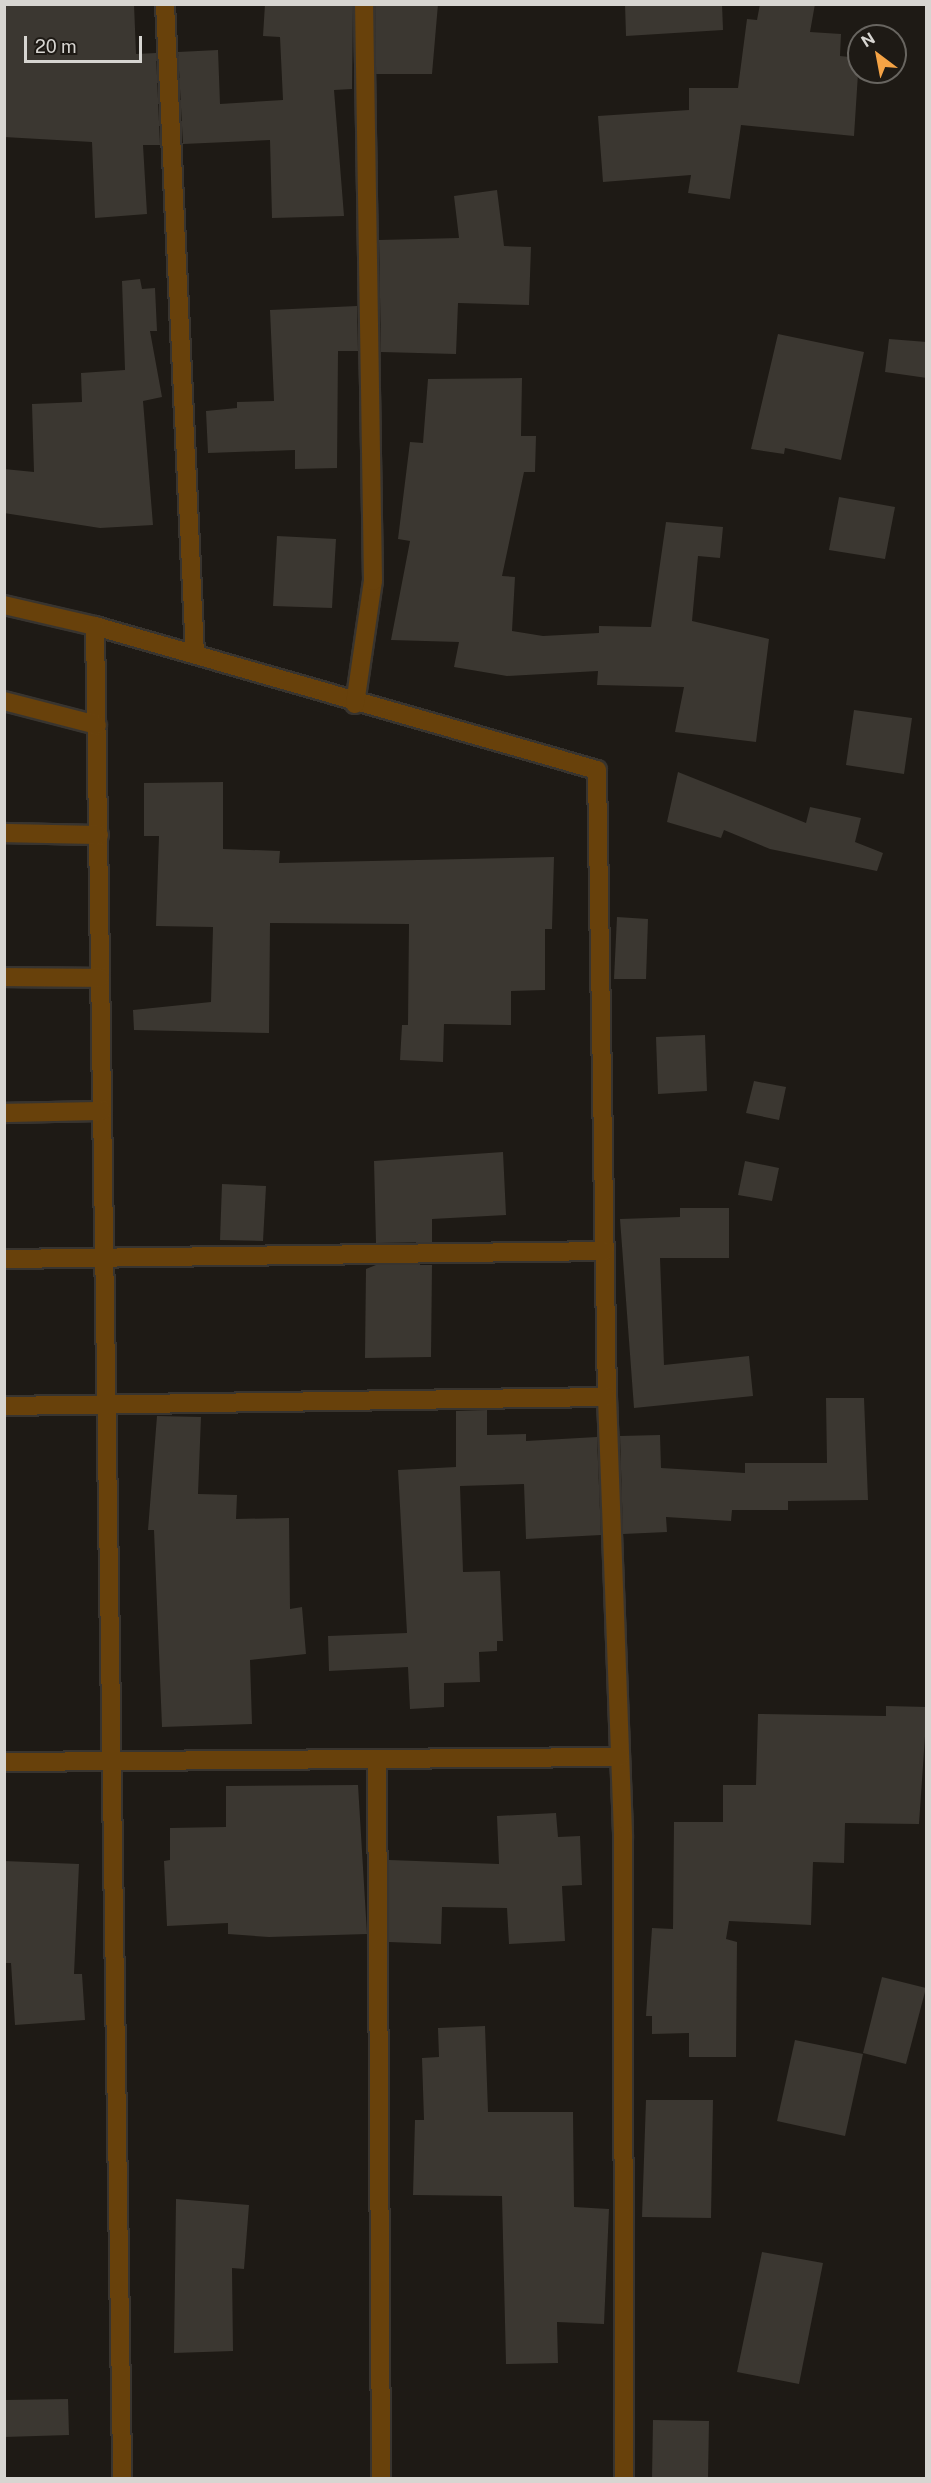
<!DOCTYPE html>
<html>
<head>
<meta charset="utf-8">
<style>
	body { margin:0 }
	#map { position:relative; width:931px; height:2483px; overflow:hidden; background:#1e1a15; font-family:"Public Sans",sans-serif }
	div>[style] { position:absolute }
	.building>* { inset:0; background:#3b3731 }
	.roads { filter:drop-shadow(2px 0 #38342f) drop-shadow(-2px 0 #38342f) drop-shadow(0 2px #38342f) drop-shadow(0 -2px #38342f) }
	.minor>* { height:18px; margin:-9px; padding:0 9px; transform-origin:9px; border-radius:9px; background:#68410b }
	span { translate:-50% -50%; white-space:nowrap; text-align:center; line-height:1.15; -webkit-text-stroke:5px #1e1a15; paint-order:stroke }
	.frame { position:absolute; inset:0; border:6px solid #d7d5d1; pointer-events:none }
	.north { position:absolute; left:847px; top:24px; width:60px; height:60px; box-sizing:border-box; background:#1e1a15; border:2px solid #686560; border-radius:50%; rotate:328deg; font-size:16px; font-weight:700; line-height:24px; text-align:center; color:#d7d5d1 }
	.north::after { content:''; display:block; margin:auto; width:21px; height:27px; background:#f5a345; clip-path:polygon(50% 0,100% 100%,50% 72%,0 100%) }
	.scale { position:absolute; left:24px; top:36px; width:118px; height:27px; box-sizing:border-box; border:3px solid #d7d5d1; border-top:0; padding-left:8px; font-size:18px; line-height:21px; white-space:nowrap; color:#d7d5d1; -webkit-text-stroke:4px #1e1a15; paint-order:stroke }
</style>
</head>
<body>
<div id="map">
	<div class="building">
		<i style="clip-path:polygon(4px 4px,134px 4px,136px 54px,156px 53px,160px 145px,143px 145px,147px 214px,95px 218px,92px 142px,4px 137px)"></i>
		<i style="clip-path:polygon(265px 4px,353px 4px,352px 89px,334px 90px,344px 216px,272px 218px,270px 140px,183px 144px,178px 52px,218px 50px,220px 104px,283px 100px,280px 37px,263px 36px)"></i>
		<i style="clip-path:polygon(375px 4px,438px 4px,432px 74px,376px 74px)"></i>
		<i style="clip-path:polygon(625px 4px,722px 4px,723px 30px,626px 36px)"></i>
		<i style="clip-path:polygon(760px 4px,815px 4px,810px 32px,841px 34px,840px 56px,859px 58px,854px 136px,741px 125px,730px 199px,688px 193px,691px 175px,603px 182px,598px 116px,689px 110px,689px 88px,738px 88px,747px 19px,757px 20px)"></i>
		<i style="clip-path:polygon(497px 190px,504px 246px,531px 247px,529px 305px,458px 303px,456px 354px,381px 352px,379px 240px,459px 238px,454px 196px)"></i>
		<i style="clip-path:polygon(140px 279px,142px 289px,155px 288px,157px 331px,150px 331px,162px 397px,143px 401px,153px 525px,100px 528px,4px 513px,4px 469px,34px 472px,32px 404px,82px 402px,81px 373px,125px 370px,122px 281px)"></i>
		<i style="clip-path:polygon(357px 306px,358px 351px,338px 351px,337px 468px,295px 469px,295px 450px,208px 453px,206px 411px,237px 408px,237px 402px,274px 401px,270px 310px)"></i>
		<i style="clip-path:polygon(778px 334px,864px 352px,841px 460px,785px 448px,784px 454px,751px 449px)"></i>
		<i style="clip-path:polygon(889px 339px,927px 342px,927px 378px,885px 372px)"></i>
		<i style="clip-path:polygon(522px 378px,521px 436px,536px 436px,535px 472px,524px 472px,502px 576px,515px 577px,512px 631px,543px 636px,599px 633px,599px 626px,651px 627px,666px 522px,723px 527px,720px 558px,698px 556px,692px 621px,769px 639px,756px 742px,675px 732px,684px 687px,597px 685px,598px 671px,507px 676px,454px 667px,459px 642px,391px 640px,410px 541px,398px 539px,410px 442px,423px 443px,428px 379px)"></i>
		<i style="clip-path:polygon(839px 497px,895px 507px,885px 559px,829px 550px)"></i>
		<i style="clip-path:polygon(277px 536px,336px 539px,332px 608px,273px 606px)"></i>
		<i style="clip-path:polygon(854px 710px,912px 718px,904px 774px,846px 765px)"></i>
		<i style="clip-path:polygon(678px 772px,806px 823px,810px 807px,861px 818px,855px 842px,883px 853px,877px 871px,770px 849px,724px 830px,721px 838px,667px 822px)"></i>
		<i style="clip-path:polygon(223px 782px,223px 849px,280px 851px,279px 863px,554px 857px,552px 929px,545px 929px,545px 990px,511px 991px,511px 1025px,444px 1024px,443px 1062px,400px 1060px,402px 1025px,408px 1025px,409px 924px,270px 923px,269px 1033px,134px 1030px,133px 1010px,211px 1002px,213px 927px,156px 926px,159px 836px,144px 836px,144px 783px)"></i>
		<i style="clip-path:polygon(617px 917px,648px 919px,646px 979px,614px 979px)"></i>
		<i style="clip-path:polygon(705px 1035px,707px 1091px,658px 1094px,656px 1037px)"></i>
		<i style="clip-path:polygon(754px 1081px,786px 1087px,779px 1120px,746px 1113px)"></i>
		<i style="clip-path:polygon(503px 1152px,506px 1215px,432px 1219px,432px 1242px,376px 1243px,374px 1161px)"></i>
		<i style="clip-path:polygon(745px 1161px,779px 1168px,772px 1201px,738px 1195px)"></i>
		<i style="clip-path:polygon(222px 1184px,266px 1186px,263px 1241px,220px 1240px)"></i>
		<i style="clip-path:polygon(680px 1208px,729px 1208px,729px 1258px,660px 1258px,664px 1365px,749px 1356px,753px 1396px,634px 1408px,620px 1219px,680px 1217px)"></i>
		<i style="clip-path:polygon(376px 1265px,432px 1265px,431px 1357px,365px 1358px,366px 1269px)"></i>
		<i style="clip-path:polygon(826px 1398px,864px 1398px,868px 1500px,788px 1501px,788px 1510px,732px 1510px,731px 1521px,666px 1517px,667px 1532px,623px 1534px,620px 1436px,660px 1435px,661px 1468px,745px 1473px,745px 1463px,827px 1463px)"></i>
		<i style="clip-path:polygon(487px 1410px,487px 1435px,526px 1434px,526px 1441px,597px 1437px,601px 1535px,526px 1539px,524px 1484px,460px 1486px,463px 1572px,500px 1571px,503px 1641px,497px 1641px,497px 1651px,479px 1652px,480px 1682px,444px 1683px,444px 1707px,410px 1709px,408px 1667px,329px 1671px,328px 1636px,407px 1633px,398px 1470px,456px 1467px,456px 1411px)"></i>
		<i style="clip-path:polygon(157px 1416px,201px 1417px,198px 1494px,237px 1495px,236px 1519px,289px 1518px,290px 1609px,302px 1607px,306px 1654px,250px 1660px,252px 1724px,162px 1727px,154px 1530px,148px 1530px)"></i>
		<i style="clip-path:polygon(886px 1706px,927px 1707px,919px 1824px,845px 1823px,844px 1863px,813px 1862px,811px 1925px,729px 1921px,726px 1939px,737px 1942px,736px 2057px,689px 2057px,689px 2033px,652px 2034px,652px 2016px,646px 2016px,652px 1928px,673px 1929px,674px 1822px,723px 1822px,723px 1785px,756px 1785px,758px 1714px,886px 1716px)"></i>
		<i style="clip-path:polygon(358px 1785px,367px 1934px,269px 1937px,228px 1934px,228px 1923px,167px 1926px,164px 1861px,170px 1860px,170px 1828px,226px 1827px,226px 1786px)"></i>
		<i style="clip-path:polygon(556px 1813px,558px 1837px,580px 1836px,582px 1885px,562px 1886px,565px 1941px,509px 1944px,507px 1908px,442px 1907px,441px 1944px,389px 1942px,389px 1860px,499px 1864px,497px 1816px)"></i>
		<i style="clip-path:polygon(4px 1861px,79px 1864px,74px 1974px,82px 1974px,85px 2020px,15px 2025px,11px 1963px,4px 1963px)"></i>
		<i style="clip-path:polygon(882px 1977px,926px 1988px,906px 2064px,863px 2053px)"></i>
		<i style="clip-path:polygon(485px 2026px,488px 2112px,573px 2112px,574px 2207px,609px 2209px,604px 2324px,557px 2322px,558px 2363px,506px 2364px,502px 2196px,413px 2195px,415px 2120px,424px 2120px,422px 2058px,439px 2057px,438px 2028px)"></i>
		<i style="clip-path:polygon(795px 2040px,863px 2054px,845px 2136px,777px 2121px)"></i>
		<i style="clip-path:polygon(646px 2100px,713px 2100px,711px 2218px,642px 2217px)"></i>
		<i style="clip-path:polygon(176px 2199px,249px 2205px,244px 2269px,232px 2268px,233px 2351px,174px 2353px)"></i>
		<i style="clip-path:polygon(762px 2252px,823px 2263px,799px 2384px,737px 2372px)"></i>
		<i style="clip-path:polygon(68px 2399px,69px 2435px,4px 2437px,4px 2400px)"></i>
		<i style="clip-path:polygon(653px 2420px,709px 2421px,708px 2478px,652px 2478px)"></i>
	</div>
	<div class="roads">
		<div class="minor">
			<i style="left:165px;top:4px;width:651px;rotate:87.36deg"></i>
			<i style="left:4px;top:605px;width:93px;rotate:13deg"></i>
			<i style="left:95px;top:626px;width:522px;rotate:16.01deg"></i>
			<i style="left:597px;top:770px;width:627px;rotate:89.09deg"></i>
			<i style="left:607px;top:1397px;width:439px;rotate:87.9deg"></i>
			<i style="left:623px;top:1836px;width:642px;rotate:89.91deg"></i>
			<i style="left:95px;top:626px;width:1852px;rotate:89.16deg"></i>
			<i style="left:4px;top:701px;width:96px;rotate:14.5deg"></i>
			<i style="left:355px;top:704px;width:124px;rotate:-81.7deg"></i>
			<i style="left:373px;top:581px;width:577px;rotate:-90.89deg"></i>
			<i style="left:4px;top:833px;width:95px;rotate:1.2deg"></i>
			<i style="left:4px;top:977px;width:96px;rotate:0.6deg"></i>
			<i style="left:4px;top:1113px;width:98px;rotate:-1.2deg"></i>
			<i style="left:4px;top:1259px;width:601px;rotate:-0.76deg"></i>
			<i style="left:4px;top:1406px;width:603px;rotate:-0.86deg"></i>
			<i style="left:377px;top:1760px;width:718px;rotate:89.68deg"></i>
			<i style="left:4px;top:1762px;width:616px;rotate:-0.47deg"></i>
		</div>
	</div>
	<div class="frame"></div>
	<div class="north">N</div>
	<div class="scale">20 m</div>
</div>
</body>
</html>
